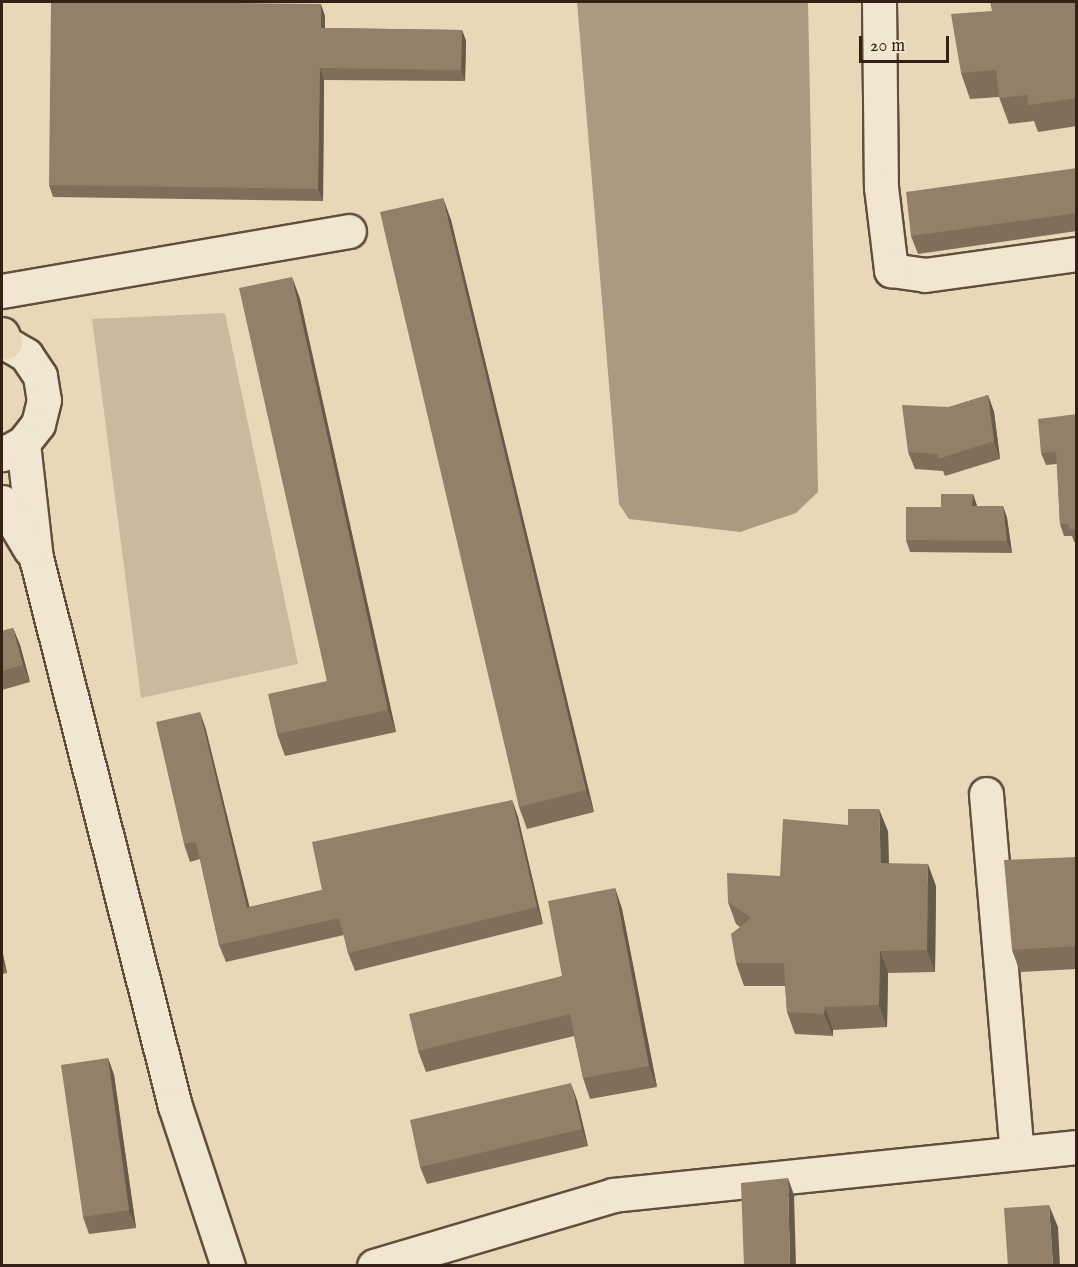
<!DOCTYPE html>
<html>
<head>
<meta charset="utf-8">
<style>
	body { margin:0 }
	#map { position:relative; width:1078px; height:1267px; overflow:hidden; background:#e9d8b8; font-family:"IM FELL English",serif }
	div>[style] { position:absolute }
	.green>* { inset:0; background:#cab99c }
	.water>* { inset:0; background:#ab9980 }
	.roads { filter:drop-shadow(2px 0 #614e3d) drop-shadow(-2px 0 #614e3d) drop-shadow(0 2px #614e3d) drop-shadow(0 -2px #614e3d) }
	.minor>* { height:33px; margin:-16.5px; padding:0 16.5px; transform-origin:16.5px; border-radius:16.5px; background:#f1e6d1 }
	.major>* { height:33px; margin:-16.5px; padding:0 16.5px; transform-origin:16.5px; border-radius:16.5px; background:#e9d8b8 }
	.wall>* { inset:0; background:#7e6e5a }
	.shaded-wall>* { inset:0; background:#665a4a }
	.building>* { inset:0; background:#928069 }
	span { translate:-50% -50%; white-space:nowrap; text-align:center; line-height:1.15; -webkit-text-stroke:6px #f1e6d1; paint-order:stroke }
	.frame { position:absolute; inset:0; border:3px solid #342014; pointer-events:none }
	.scale { position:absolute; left:859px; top:36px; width:90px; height:27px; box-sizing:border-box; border:3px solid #342014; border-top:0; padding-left:8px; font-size:18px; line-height:21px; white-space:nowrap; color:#342014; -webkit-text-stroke:4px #f1e6d1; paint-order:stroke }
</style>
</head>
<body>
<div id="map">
	<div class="green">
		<i style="clip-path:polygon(225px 313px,298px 664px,141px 698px,92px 319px)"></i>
	</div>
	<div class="water">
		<i style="clip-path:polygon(577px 2px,808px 2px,818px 492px,796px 513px,740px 532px,629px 519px,619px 504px)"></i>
	</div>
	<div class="roads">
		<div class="minor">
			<i style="left:879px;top:2px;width:185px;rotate:89.4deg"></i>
			<i style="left:881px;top:187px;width:84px;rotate:83.1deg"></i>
			<i style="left:891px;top:270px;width:34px;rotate:8deg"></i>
			<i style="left:925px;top:275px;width:152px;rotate:-7.9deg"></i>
			<i style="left:2px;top:291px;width:352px;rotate:-9.8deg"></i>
			<i style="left:2px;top:341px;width:28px;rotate:30deg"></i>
			<i style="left:26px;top:355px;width:25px;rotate:56deg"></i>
			<i style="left:40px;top:376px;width:24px;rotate:81deg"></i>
			<i style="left:44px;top:400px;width:25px;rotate:104deg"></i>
			<i style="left:38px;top:424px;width:24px;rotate:128deg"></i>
			<i style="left:23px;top:443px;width:23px;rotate:151deg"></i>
			<i style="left:23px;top:443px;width:116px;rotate:83.6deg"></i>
			<i style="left:36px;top:558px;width:565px;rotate:75.77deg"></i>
			<i style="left:175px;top:1106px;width:169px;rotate:71.7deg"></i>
			<i style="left:2px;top:502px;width:55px;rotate:59.2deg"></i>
			<i style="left:986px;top:794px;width:360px;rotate:85.1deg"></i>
			<i style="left:374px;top:1266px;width:249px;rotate:-16.5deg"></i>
			<i style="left:613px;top:1195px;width:465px;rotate:-5.9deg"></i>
		</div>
		<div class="major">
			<i style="left:2px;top:334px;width:9px;rotate:69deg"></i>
		</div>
	</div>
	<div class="wall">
		<i style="clip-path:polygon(1077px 2px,1077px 126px,1038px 132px,1034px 121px,1009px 124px,999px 97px,970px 99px,961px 73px,992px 11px)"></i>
		<i style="clip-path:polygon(325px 16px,325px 28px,462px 30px,466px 41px,465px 81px,324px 80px,323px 201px,53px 197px,49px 185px)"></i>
		<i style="clip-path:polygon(1077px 168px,1077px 231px,918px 254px,911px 236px)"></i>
		<i style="clip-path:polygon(443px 198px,451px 220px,594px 812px,527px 829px,519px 807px)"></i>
		<i style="clip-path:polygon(292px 277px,300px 299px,396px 732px,285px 756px,277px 734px,327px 681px)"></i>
		<i style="clip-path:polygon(988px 395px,994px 412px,1000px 459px,945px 476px,943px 471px,915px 469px,908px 452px,949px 407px)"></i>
		<i style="clip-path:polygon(1077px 414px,1077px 541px,1074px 542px,1072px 536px,1064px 536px,1060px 524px,1057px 464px,1046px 465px,1041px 453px)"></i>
		<i style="clip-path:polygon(973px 494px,977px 506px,1003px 506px,1007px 518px,1012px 553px,910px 552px,906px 540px,941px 507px)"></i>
		<i style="clip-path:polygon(13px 628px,20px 645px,30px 682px,2px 690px,2px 631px)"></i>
		<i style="clip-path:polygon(200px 712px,206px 730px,249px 907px,322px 890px,512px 800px,518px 817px,543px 924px,355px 971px,348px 953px,344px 935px,226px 962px,219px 945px,200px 859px,190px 862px,184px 844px)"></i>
		<i style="clip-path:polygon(888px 831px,889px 863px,936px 886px,935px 972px,888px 973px,887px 1027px,833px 1030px,833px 1036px,795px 1034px,787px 1012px,785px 986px,744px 986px,736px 963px,740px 927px,736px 924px,728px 902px,780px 876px)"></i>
		<i style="clip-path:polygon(1077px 857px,1077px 969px,1020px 972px,1012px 950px)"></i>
		<i style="clip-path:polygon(615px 888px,622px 909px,657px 1087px,590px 1099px,583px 1078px,574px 1036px,426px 1072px,418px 1051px,562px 976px)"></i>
		<i style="clip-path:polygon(2px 950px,7px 973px,2px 974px)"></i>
		<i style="clip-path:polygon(108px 1058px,114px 1075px,136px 1228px,89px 1234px,83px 1217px)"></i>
		<i style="clip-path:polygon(577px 1100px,588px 1146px,427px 1184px,420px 1167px)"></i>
	</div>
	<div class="shaded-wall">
		<i style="clip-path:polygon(321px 4px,325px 16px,325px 39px,321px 28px)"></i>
		<i style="clip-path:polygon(462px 30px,466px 41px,465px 81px,461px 70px)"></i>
		<i style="clip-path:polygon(320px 68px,324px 80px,323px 201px,318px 189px)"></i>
		<i style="clip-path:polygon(443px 198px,451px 220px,594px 812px,586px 790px)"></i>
		<i style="clip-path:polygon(292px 277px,300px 299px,396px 732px,388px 710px)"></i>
		<i style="clip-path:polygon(988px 395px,994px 412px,1000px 459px,994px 441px)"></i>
		<i style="clip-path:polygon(973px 494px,977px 506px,972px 506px)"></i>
		<i style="clip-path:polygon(1003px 506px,1007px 518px,1012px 553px,1007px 541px)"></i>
		<i style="clip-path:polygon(13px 628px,20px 645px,30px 682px,23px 665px)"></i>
		<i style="clip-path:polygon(200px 712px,206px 730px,254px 925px,247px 908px)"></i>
		<i style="clip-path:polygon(512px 800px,518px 817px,543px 924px,537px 907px)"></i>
		<i style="clip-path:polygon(879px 809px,888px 831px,889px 885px,881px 863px)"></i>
		<i style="clip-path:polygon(928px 864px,936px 886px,935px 972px,927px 950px)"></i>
		<i style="clip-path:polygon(615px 888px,622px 909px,657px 1087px,649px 1066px)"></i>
		<i style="clip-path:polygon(2px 950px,7px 973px,2px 959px)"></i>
		<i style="clip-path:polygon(880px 951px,888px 973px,887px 1027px,879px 1005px)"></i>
		<i style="clip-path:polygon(825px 1007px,833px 1030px,833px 1036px,824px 1014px)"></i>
		<i style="clip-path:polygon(108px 1058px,114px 1075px,136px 1228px,129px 1210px)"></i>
		<i style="clip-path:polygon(571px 1083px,577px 1100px,588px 1146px,582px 1129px)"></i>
		<i style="clip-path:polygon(788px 1178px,794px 1195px,796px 1266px,790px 1266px)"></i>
		<i style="clip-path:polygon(1049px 1205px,1058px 1227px,1060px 1266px,1053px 1266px)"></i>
	</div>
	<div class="building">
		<i style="clip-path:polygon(51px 2px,153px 2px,321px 4px,321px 28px,462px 30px,461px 70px,320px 68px,318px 189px,49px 185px)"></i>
		<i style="clip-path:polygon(990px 2px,1077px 2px,1077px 98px,1028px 105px,1027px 95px,999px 98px,996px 70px,961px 73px,951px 14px,992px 11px)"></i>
		<i style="clip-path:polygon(1077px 168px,1077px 213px,911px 236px,906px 192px)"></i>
		<i style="clip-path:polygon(443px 198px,586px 790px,519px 807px,380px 212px)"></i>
		<i style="clip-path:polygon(292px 277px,388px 710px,277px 734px,268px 694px,327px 681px,239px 288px)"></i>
		<i style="clip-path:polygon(988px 395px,994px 441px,938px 459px,938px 454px,908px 452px,902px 405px,949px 407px)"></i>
		<i style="clip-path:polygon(1077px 414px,1077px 529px,1069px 530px,1069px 524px,1060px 524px,1056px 452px,1041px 453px,1038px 419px)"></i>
		<i style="clip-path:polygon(941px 494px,973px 494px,972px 506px,1003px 506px,1007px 541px,906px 540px,906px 507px,941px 507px)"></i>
		<i style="clip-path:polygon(13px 628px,23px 665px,2px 671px,2px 631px)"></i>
		<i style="clip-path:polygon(200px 712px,247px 908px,322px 890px,312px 842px,512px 800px,537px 907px,348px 953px,339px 918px,219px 945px,196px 842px,184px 844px,156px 722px)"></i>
		<i style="clip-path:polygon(848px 809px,879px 809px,881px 863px,928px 864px,927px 950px,880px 951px,879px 1005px,825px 1007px,824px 1014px,787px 1012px,784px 963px,736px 963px,731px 934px,751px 918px,728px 902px,727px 873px,780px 876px,783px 819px,848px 825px)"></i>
		<i style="clip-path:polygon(1077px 857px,1077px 946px,1012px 950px,1004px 860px)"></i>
		<i style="clip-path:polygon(615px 888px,649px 1066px,583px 1078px,570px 1014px,418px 1051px,409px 1014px,562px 976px,548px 901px)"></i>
		<i style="clip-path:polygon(108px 1058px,129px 1210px,83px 1217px,61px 1065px)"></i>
		<i style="clip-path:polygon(571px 1083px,582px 1129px,420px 1167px,410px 1120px)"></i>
		<i style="clip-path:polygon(788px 1178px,790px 1266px,744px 1266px,741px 1183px)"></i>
		<i style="clip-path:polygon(1049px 1205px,1053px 1266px,1008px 1266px,1004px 1208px)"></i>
	</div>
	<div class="frame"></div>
	<div class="scale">20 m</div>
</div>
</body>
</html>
